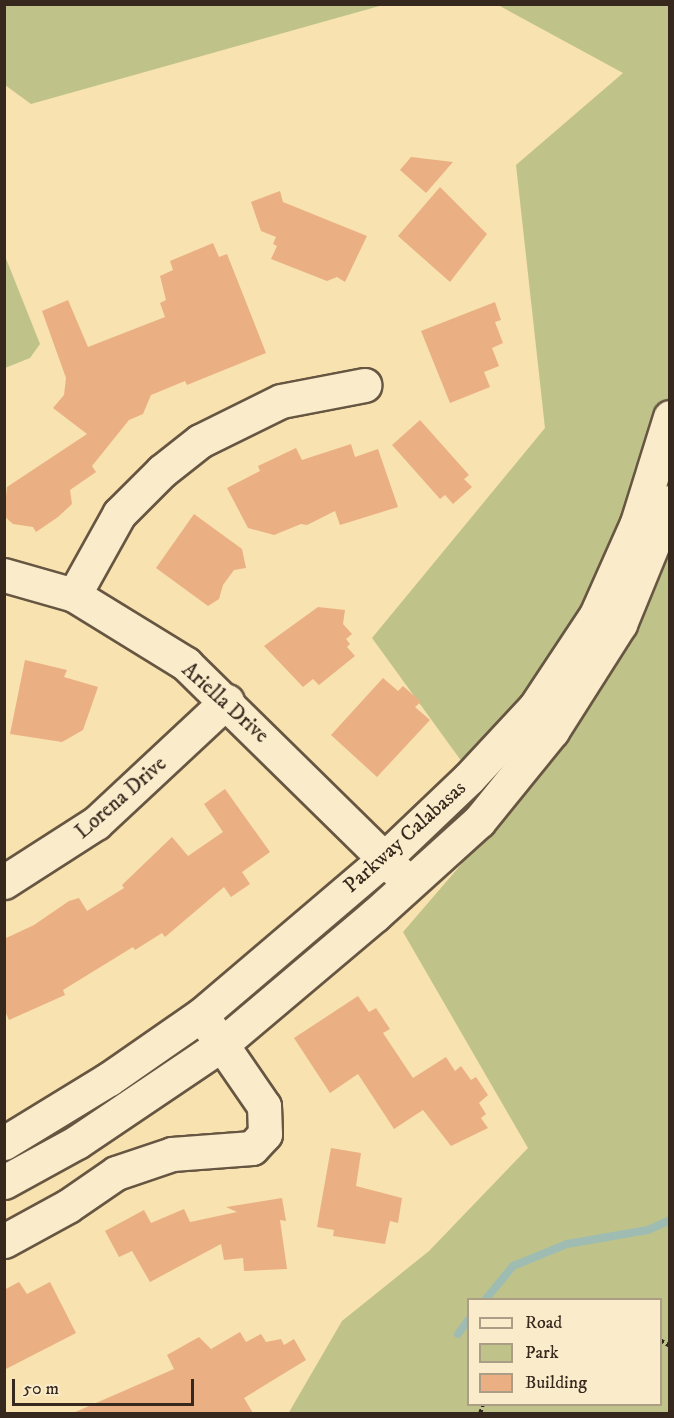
<!DOCTYPE html>
<html>
<head>
<meta charset="utf-8">
<style>
	body { margin:0 }
	#map { position:relative; width:674px; height:1418px; overflow:hidden; background:#f8e2af; font-family:"IM FELL DW Pica",serif }
	div>[style] { position:absolute }
	.green>* { inset:0; background:#bfc389 }
	.stream>* { height:8px; margin:-4px; padding:0 4px; transform-origin:4px; border-radius:4px; background:#9fbcb3 }
	.building>* { inset:0; background:#eab084 }
	.path>* { height:4px; margin-top:-2px; transform-origin:0; background:repeating-linear-gradient(90deg,#37281e 0 4.5px,transparent 0 7.5px) }
	.roads { filter:drop-shadow(2px 0 #675642) drop-shadow(-2px 0 #675642) drop-shadow(0 2px #675642) drop-shadow(0 -2px #675642) }
	.minor>* { height:33px; margin:-16.5px; padding:0 16.5px; transform-origin:16.5px; border-radius:16.5px; background:#faeccb }
	span { translate:-50% -50%; white-space:nowrap; text-align:center; line-height:1.15; -webkit-text-stroke:4.5px #faeccb; paint-order:stroke }
	.street-label { font-size:21px; color:#37281e }
	.frame { position:absolute; inset:0; border:6px solid #37281e; pointer-events:none }
	.legend { position:absolute; left:467px; top:1298px; width:195px; height:108px; box-sizing:border-box; background:#faeccb; border:2px solid #ac9e86; margin:0; padding:8px 10px; list-style:none; font-size:18px; color:#37281e }
	.legend li { display:flex; align-items:center; gap:12px; height:30px }
	.legend b { width:30px; border:2px solid #ac9e86 }
	.scale { position:absolute; left:12px; top:1379px; width:182px; height:27px; box-sizing:border-box; border:3px solid #37281e; border-top:0; padding-left:8px; font-size:18px; line-height:21px; white-space:nowrap; color:#37281e; -webkit-text-stroke:4px #faeccb; paint-order:stroke }
</style>
</head>
<body>
<div id="map">
	<div class="green">
		<i style="clip-path:polygon(5px 4px,383px 4px,383px 5px,31px 104px,5px 85px)"></i>
		<i style="clip-path:polygon(evenodd,498px 5px,669px 5px,669px 1413px,288px 1414px,342px 1321px,429px 1251px,528px 1148px,403px 932px,502px 817px,372px 638px,545px 428px,516px 165px,623px 73px,498px 5px,468px 1300px,660px 1300px,660px 1404px,468px 1404px,468px 1300px)"></i>
		<i style="clip-path:polygon(5px 256px,40px 344px,30px 358px,5px 368px)"></i>
	</div>
	<div class="stream">
		<i style="left:485px;top:1300px;width:44px;rotate:-50.5deg"></i>
		<i style="left:513px;top:1266px;width:58px;rotate:-22.2deg"></i>
		<i style="left:567px;top:1244px;width:82px;rotate:-9.8deg"></i>
		<i style="left:648px;top:1230px;width:24px;rotate:-24deg"></i>
		<i style="left:458px;top:1334px;width:17px;rotate:-54deg"></i>
	</div>
	<div class="building">
		<i style="clip-path:polygon(411px 157px,453px 162px,426px 193px,400px 170px)"></i>
		<i style="clip-path:polygon(440px 187px,487px 234px,450px 282px,398px 236px)"></i>
		<i style="clip-path:polygon(280px 191px,283px 202px,367px 236px,345px 282px,337px 277px,327px 281px,271px 259px,277px 246px,273px 244px,276px 237px,261px 231px,251px 202px)"></i>
		<i style="clip-path:polygon(213px 243px,219px 257px,227px 254px,266px 353px,187px 385px,185px 381px,151px 395px,143px 414px,129px 420px,92px 466px,96px 472px,70px 490px,72px 504px,58px 517px,36px 532px,33px 527px,13px 524px,4px 516px,7px 487px,87px 434px,53px 408px,64px 395px,66px 378px,42px 311px,68px 300px,88px 347px,165px 317px,160px 303px,166px 300px,160px 276px,173px 270px,170px 261px)"></i>
		<i style="clip-path:polygon(495px 302px,501px 320px,495px 322px,503px 343px,492px 348px,499px 366px,484px 372px,490px 387px,450px 403px,421px 331px)"></i>
		<i style="clip-path:polygon(420px 420px,469px 475px,464px 479px,472px 487px,453px 504px,445px 495px,440px 499px,392px 445px)"></i>
		<i style="clip-path:polygon(351px 444px,355px 457px,378px 449px,398px 507px,340px 525px,335px 511px,307px 525px,301px 524px,274px 535px,248px 528px,227px 488px,260px 471px,258px 466px,296px 448px,302px 460px)"></i>
		<i style="clip-path:polygon(194px 514px,242px 549px,246px 568px,234px 570px,223px 585px,219px 599px,208px 606px,156px 568px)"></i>
		<i style="clip-path:polygon(318px 607px,345px 610px,343px 624px,352px 634px,346px 639px,350px 644px,347px 647px,355px 656px,319px 685px,313px 679px,303px 687px,264px 646px)"></i>
		<i style="clip-path:polygon(25px 660px,67px 670px,64px 677px,98px 687px,83px 730px,62px 742px,10px 734px)"></i>
		<i style="clip-path:polygon(383px 678px,398px 691px,403px 686px,421px 702px,415px 707px,430px 720px,377px 777px,331px 735px)"></i>
		<i style="clip-path:polygon(225px 789px,270px 852px,242px 872px,250px 884px,231px 897px,224px 887px,165px 937px,162px 933px,135px 950px,133px 947px,63px 990px,65px 995px,9px 1020px,4px 1009px,4px 939px,34px 925px,69px 901px,79px 898px,87px 911px,124px 888px,122px 885px,172px 837px,188px 856px,223px 832px,204px 804px)"></i>
		<i style="clip-path:polygon(358px 996px,369px 1012px,376px 1008px,390px 1029px,383px 1033px,413px 1078px,446px 1057px,455px 1071px,461px 1066px,471px 1080px,476px 1077px,488px 1095px,479px 1103px,486px 1114px,481px 1118px,488px 1128px,451px 1146px,423px 1110px,394px 1129px,358px 1074px,330px 1093px,294px 1038px)"></i>
		<i style="clip-path:polygon(331px 1148px,361px 1153px,356px 1186px,402px 1198px,398px 1223px,390px 1221px,385px 1244px,333px 1236px,334px 1230px,317px 1227px)"></i>
		<i style="clip-path:polygon(282px 1198px,286px 1221px,280px 1220px,287px 1269px,244px 1271px,243px 1258px,224px 1260px,221px 1244px,150px 1282px,132px 1251px,119px 1257px,105px 1231px,144px 1210px,151px 1223px,184px 1209px,190px 1222px,237px 1212px,226px 1207px)"></i>
		<i style="clip-path:polygon(19px 1282px,27px 1294px,50px 1282px,76px 1333px,4px 1370px,4px 1290px)"></i>
		<i style="clip-path:polygon(240px 1332px,246px 1342px,261px 1334px,266px 1342px,281px 1339px,284px 1345px,294px 1339px,306px 1360px,244px 1398px,253px 1413px,73px 1413px,174px 1369px,167px 1355px,199px 1337px,211px 1349px)"></i>
	</div>
	<div class="path">
		<i style="left:660px;top:1340px;width:12px;rotate:31deg"></i>
		<i style="left:480px;top:1414px;width:10px;rotate:-73deg"></i>
	</div>
	<div class="roads">
		<div class="minor">
			<i style="left:4px;top:575px;width:73px;rotate:15.9deg"></i>
			<i style="left:74px;top:595px;width:132px;rotate:31.6deg"></i>
			<i style="left:186px;top:664px;width:300px;rotate:44.5deg"></i>
			<i style="left:74px;top:595px;width:93px;rotate:-60.9deg"></i>
			<i style="left:119px;top:514px;width:61px;rotate:-45deg"></i>
			<i style="left:162px;top:471px;width:48px;rotate:-38.3deg"></i>
			<i style="left:200px;top:441px;width:90px;rotate:-26.3deg"></i>
			<i style="left:281px;top:401px;width:85px;rotate:-10.9deg"></i>
			<i style="left:4px;top:882px;width:109px;rotate:-32.7deg"></i>
			<i style="left:96px;top:823px;width:179px;rotate:-43deg"></i>
			<i style="left:4px;top:1143px;width:123px;rotate:-31.4deg"></i>
			<i style="left:109px;top:1079px;width:112px;rotate:-34.8deg"></i>
			<i style="left:201px;top:1015px;width:240px;rotate:-40.4deg"></i>
			<i style="left:384px;top:859px;width:117px;rotate:-43.6deg"></i>
			<i style="left:469px;top:778px;width:97px;rotate:-47.1deg"></i>
			<i style="left:535px;top:707px;width:110px;rotate:-56.5deg"></i>
			<i style="left:596px;top:615px;width:101px;rotate:-66deg"></i>
			<i style="left:637px;top:523px;width:111px;rotate:-72.7deg"></i>
			<i style="left:4px;top:1182px;width:83px;rotate:-28.7deg"></i>
			<i style="left:77px;top:1142px;width:174px;rotate:-34deg"></i>
			<i style="left:221px;top:1045px;width:202px;rotate:-40.2deg"></i>
			<i style="left:375px;top:915px;width:140px;rotate:-42.1deg"></i>
			<i style="left:479px;top:821px;width:116px;rotate:-51deg"></i>
			<i style="left:552px;top:731px;width:127px;rotate:-57.6deg"></i>
			<i style="left:620px;top:624px;width:132px;rotate:-67.7deg"></i>
			<i style="left:4px;top:1241px;width:73px;rotate:-28.7deg"></i>
			<i style="left:68px;top:1206px;width:58px;rotate:-34.5deg"></i>
			<i style="left:116px;top:1173px;width:59px;rotate:-18.7deg"></i>
			<i style="left:172px;top:1154px;width:80px;rotate:-4.3deg"></i>
			<i style="left:252px;top:1148px;width:19px;rotate:-47deg"></i>
			<i style="left:265px;top:1134px;width:28px;rotate:-92deg"></i>
			<i style="left:264px;top:1106px;width:97px;rotate:-124.5deg"></i>
		</div>
	</div>
	<div class="street-label">
		<span style="left:225px;top:703px;rotate:42deg">Ariella Drive</span>
		<span style="left:121px;top:798px;rotate:-41deg">Lorena Drive</span>
		<span style="left:405px;top:837px;rotate:-42deg">Parkway Calabasas</span>
	</div>
	<div class="frame"></div>
	<ul class="legend">
	<li><b style="height:8px;background:#faeccb"></b>Road</li>
	<li><b style="height:16px;background:#bfc389"></b>Park</li>
	<li><b style="height:16px;background:#eab084"></b>Building</li>
	</ul>
	<div class="scale">50 m</div>
</div>
</body>
</html>
